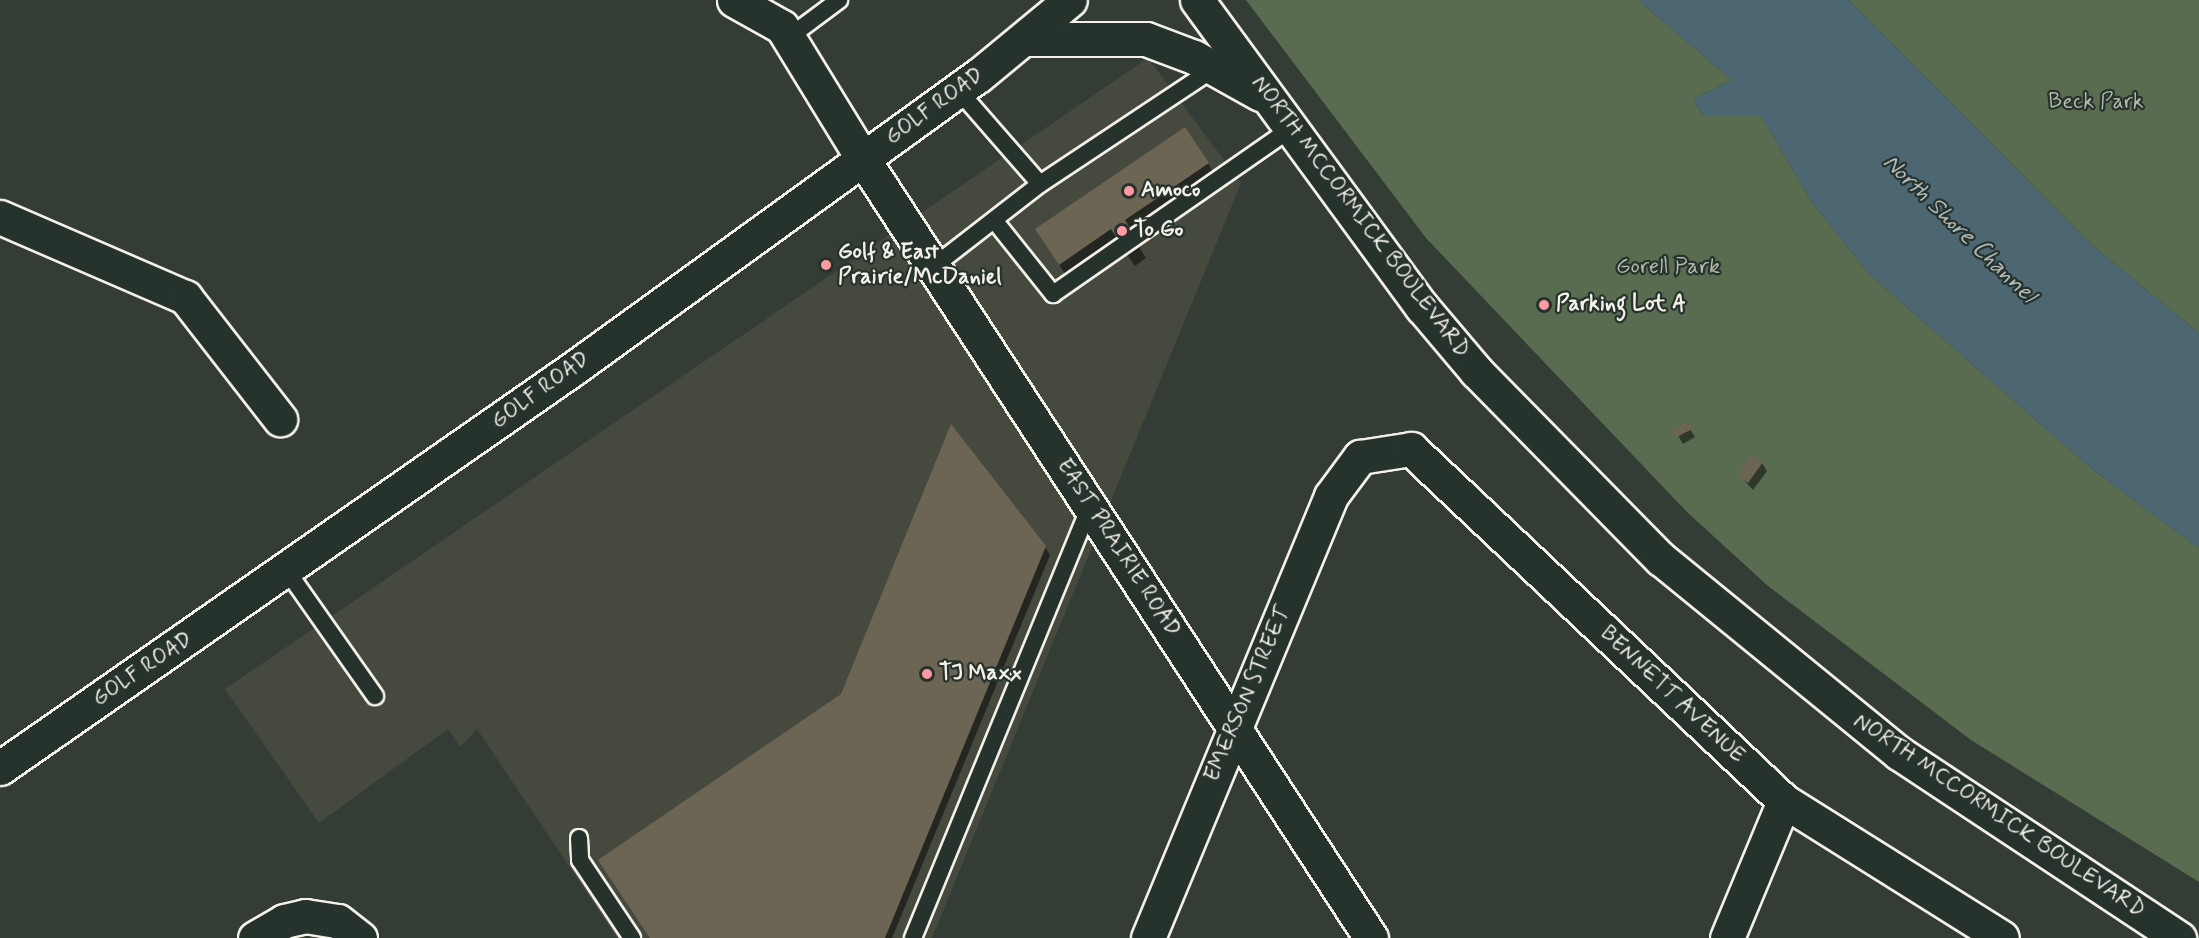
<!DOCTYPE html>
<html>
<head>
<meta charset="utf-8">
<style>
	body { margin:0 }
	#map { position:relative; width:2199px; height:938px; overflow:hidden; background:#343d35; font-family:Mynerve,sans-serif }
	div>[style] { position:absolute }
	.built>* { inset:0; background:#45493e }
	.green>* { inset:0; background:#596c4f }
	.water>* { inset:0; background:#4c6771 }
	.shadow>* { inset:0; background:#0007 }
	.building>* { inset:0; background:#6c6554 }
	.roads { filter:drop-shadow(2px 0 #f4f1e8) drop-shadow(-2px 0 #f4f1e8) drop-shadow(0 2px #f4f1e8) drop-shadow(0 -2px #f4f1e8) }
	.service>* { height:16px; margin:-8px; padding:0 8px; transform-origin:8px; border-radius:8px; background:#26332d }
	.minor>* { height:33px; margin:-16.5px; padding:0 16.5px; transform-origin:16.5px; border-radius:16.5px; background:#26332d }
	.tertiary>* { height:33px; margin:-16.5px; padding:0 16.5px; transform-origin:16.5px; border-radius:16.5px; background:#26332d }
	.secondary>* { height:33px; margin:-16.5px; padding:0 16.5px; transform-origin:16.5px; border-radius:16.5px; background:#26332d }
	.dots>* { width:16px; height:16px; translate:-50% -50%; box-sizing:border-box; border:3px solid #26332d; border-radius:50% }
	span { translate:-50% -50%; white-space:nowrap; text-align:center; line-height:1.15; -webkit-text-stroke:4.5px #26332d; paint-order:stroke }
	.park-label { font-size:22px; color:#b6bcab }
	.street-label { font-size:22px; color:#f4f1e8 }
	.poi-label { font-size:22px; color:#f4f1e8; font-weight:700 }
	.left { translate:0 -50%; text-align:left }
	.water-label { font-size:24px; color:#b1bab8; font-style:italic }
</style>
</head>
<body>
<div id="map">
	<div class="built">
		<i style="clip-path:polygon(1148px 58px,1241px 183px,932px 938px,617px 938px,477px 729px,460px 747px,448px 729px,319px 823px,225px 689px)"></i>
	</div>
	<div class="green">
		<i style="clip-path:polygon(1246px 0,1638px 0,1732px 80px,1693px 99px,1703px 115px,1761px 115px,1811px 201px,1869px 274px,2092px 469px,2199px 548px,2199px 882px,1971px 740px,1768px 586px,1687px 512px,1426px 238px)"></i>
		<i style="clip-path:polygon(1849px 0,2199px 0,2199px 333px,2094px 247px)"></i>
	</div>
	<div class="water">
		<i style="clip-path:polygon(1638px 0,1849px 0,2094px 247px,2199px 333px,2199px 548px,2092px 469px,1869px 274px,1811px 201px,1761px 115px,1703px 115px,1693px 99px,1732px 80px)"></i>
	</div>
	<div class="shadow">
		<i style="clip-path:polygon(1208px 163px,1222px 188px,1138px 245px,1146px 258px,1135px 266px,1126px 253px,1074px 288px,1037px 230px)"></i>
		<i style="clip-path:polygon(1686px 423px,1695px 437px,1683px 444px,1675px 430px)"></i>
		<i style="clip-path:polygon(1762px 463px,1767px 471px,1753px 490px,1739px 475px)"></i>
		<i style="clip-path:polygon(1045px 547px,1050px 555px,892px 938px,651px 938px,843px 695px)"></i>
	</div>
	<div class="building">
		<i style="clip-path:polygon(1185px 127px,1209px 163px,1125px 220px,1133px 233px,1119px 242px,1111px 229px,1059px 265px,1035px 229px)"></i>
		<i style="clip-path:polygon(1687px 421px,1692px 429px,1677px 437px,1673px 430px)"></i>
		<i style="clip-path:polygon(951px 424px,1046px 546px,885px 938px,650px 938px,598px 860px,841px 694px)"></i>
		<i style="clip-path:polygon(1751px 454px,1763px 462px,1748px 483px,1737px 475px)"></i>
	</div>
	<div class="roads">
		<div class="service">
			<i style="left:788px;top:38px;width:64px;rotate:-36.7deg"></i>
			<i style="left:959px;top:91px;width:123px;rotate:48.9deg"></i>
			<i style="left:1040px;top:184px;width:211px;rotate:-33.6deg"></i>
			<i style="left:994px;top:220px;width:95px;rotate:51.4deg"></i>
			<i style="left:1053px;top:294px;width:291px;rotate:-34.8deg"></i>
			<i style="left:933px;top:267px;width:135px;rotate:-37.8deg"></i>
			<i style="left:287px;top:571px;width:153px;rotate:54.9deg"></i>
			<i style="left:579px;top:838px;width:22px;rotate:87deg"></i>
			<i style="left:580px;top:860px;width:94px;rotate:56.3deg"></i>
			<i style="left:913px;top:938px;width:467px;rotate:-67.7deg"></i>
		</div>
		<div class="minor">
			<i style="left:734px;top:0;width:55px;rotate:29.4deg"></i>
			<i style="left:782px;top:27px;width:155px;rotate:58.5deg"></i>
			<i style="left:0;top:217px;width:202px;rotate:23.4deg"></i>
			<i style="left:185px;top:297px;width:155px;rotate:52.1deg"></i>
			<i style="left:255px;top:938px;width:34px;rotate:-30deg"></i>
			<i style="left:284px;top:921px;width:22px;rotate:-13deg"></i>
			<i style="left:305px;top:916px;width:33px;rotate:9deg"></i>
			<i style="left:338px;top:921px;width:28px;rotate:38deg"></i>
			<i style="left:1148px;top:938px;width:478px;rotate:-67.5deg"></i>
			<i style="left:1331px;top:496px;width:49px;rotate:-53.4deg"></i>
			<i style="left:1360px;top:457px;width:52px;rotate:-8.9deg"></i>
			<i style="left:1411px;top:449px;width:513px;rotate:43.34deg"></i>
			<i style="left:1784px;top:801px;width:257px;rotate:32.1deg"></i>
			<i style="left:1727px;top:938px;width:148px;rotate:-67.4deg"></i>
		</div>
		<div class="tertiary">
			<i style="left:863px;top:159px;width:930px;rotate:56.89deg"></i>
		</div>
		<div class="secondary">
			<i style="left:1197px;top:0;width:381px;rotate:53.8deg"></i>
			<i style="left:1422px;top:307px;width:84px;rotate:49.8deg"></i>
			<i style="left:1476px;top:371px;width:264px;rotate:45.5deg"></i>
			<i style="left:1661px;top:559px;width:307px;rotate:39.2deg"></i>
			<i style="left:1899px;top:753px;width:336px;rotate:33.5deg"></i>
			<i style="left:1026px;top:39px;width:120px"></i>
			<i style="left:1146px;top:39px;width:51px;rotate:20.6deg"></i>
			<i style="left:1194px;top:57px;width:76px;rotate:29.3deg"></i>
			<i style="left:0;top:768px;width:700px;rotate:-34.87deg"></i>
			<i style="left:574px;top:368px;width:498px;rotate:-35.9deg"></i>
			<i style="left:978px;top:76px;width:119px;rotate:-39.6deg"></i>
		</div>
	</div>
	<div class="dots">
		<i style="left:1129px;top:191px;background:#ff9aa2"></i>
		<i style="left:1122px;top:231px;background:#ff9aa2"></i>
		<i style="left:826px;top:265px;background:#ff9aa2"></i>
		<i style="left:1544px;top:305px;background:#ff9aa2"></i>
		<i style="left:927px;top:674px;background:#ff9aa2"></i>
	</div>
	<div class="park-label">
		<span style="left:2096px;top:103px">Beck Park</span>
		<span style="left:1668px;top:268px">Gorell Park</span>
	</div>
	<div class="street-label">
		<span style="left:935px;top:107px;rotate:-36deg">GOLF ROAD</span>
		<span style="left:1360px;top:217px;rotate:53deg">NORTH MCCORMICK BOULEVARD</span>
		<span style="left:541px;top:391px;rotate:-36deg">GOLF ROAD</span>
		<span style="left:1118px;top:548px;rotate:57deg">EAST PRAIRIE ROAD</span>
		<span style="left:143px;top:670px;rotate:-34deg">GOLF ROAD</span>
		<span style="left:1248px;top:694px;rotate:-67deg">EMERSON STREET</span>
		<span style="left:1672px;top:695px;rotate:43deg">BENNETT AVENUE</span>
		<span style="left:1999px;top:816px;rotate:34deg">NORTH MCCORMICK BOULEVARD</span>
	</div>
	<div class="poi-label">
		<span class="left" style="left:1141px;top:191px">Amoco</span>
		<span class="left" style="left:1134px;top:231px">To Go</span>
		<span class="left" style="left:838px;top:265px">Golf &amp; East<br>Prairie/McDaniel</span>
		<span class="left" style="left:1556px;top:305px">Parking Lot A</span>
		<span class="left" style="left:939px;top:674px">TJ Maxx</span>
	</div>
	<div class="water-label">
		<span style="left:1959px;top:229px;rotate:44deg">North Shore Channel</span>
	</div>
</div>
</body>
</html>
